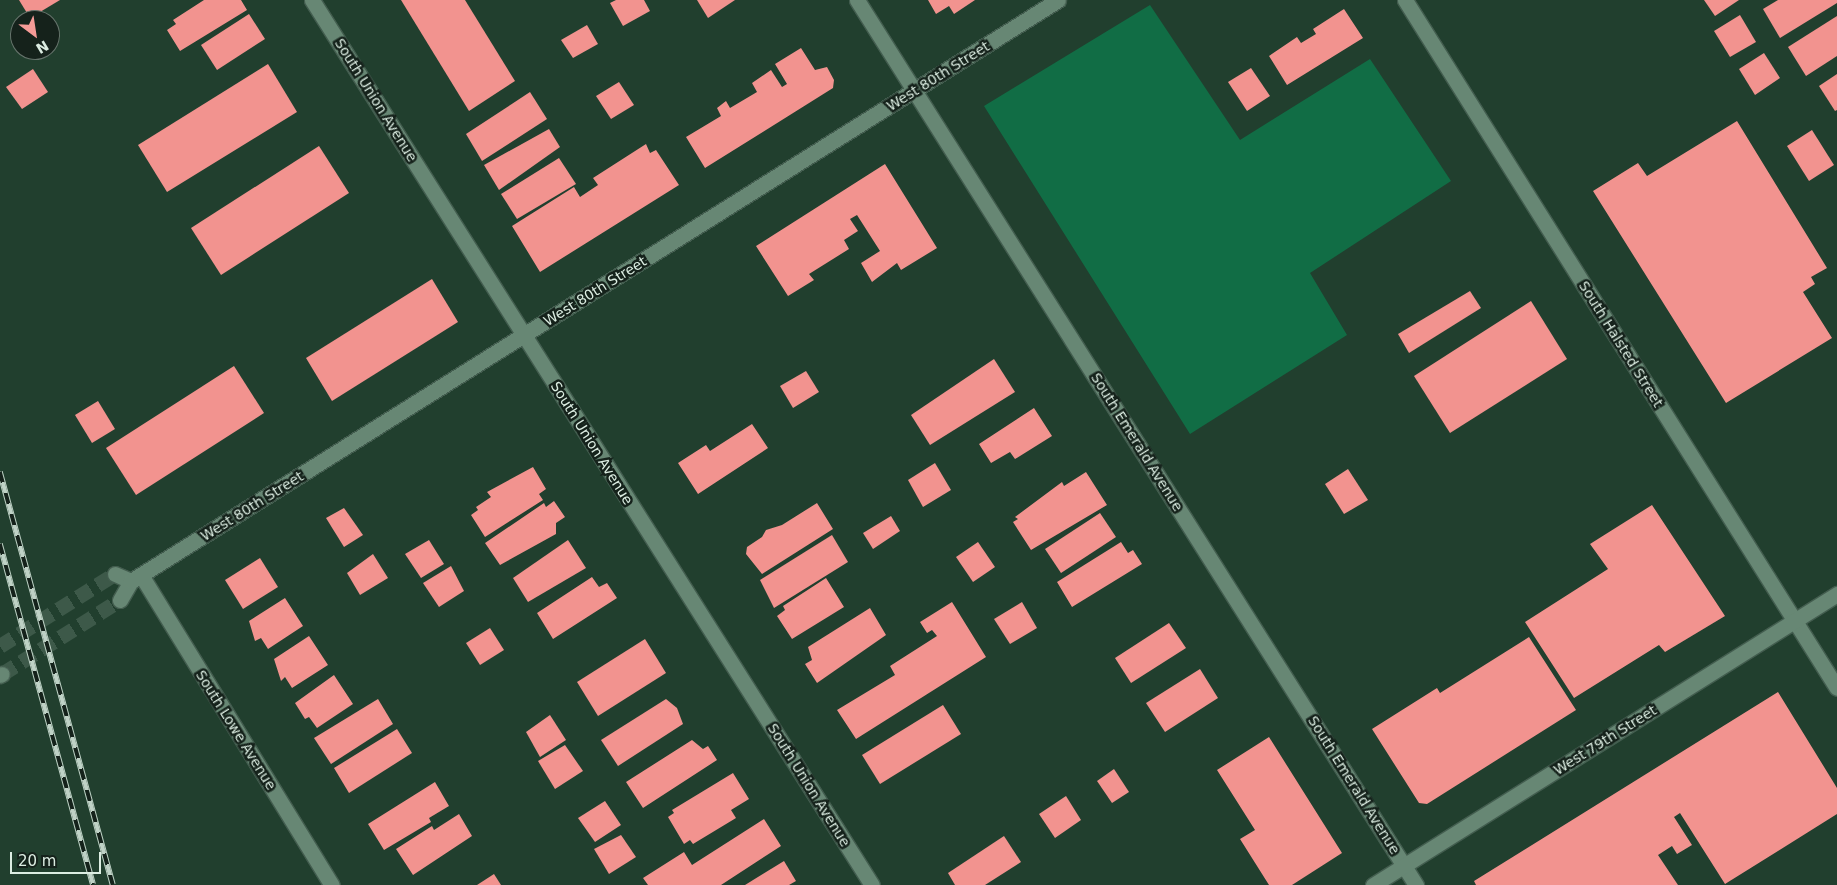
<!DOCTYPE html>
<html>
<head>
<meta charset="utf-8">
<style>
	body { margin:0 }
	#map { position:relative; width:1837px; height:885px; overflow:hidden; background:#213f2e; font-family:"DejaVu Sans",sans-serif }
	div>[style] { position:absolute }
	.green>* { inset:0; background:#116d45 }
	.building>* { inset:0; background:#f2938f }
	.street-tunnel>* { height:15px; margin-top:-7.5px; transform-origin:0; background:repeating-linear-gradient(90deg,#3d5949 0 15px,transparent 0 23px) }
	.roads { filter:drop-shadow(1px 0 #435d4f) drop-shadow(-1px 0 #435d4f) drop-shadow(0 1px #435d4f) drop-shadow(0 -1px #435d4f) }
	.street>* { height:15px; margin:-7.5px; padding:0 7.5px; transform-origin:7.5px; border-radius:7.5px; background:#678774 }
	.secondary>* { height:15px; margin:-7.5px; padding:0 7.5px; transform-origin:7.5px; border-radius:7.5px; background:#678774 }
	.rail>* { height:5.5px; margin-top:-2.75px; transform-origin:0; background:repeating-linear-gradient(90deg,#15221b 0 11px,#bfd2c6 0 22px); box-sizing:border-box; border-block:1px solid #bfd2c6 }
	span { translate:-50% -50%; white-space:nowrap; text-align:center; line-height:1.15; -webkit-text-stroke:5px #15221b; paint-order:stroke }
	.street-label { font-size:14px; color:#dcede2 }
	.north { position:absolute; left:10px; top:10px; width:50px; height:50px; box-sizing:border-box; background:#15221b; border:1px solid #65736b; border-radius:50%; rotate:149deg; font-size:14px; font-weight:700; line-height:20px; text-align:center; color:#dcede2 }
	.north::after { content:''; display:block; margin:auto; width:18px; height:22px; background:#f59b97; clip-path:polygon(50% 0,100% 100%,50% 72%,0 100%) }
	.scale { position:absolute; left:10px; top:852px; width:91px; height:22px; box-sizing:border-box; border:2px solid #dcede2; border-top:0; padding-left:6px; font-size:15px; line-height:18px; white-space:nowrap; color:#dcede2; -webkit-text-stroke:4px #15221b; paint-order:stroke }
</style>
</head>
<body>
<div id="map">
	<div class="green">
		<i style="clip-path:polygon(1150px 5px,1240px 140px,1370px 59px,1451px 181px,1310px 273px,1347px 335px,1190px 434px,984px 106px)"></i>
	</div>
	<div class="building">
		<i style="clip-path:polygon(19px 0,60px 0,30px 18px)"></i>
		<i style="clip-path:polygon(204px 0,241px 0,247px 10px,180px 51px,167px 30px,176px 24px,173px 20px)"></i>
		<i style="clip-path:polygon(401px 0,465px 0,515px 81px,469px 111px)"></i>
		<i style="clip-path:polygon(616px 0,644px 0,650px 11px,623px 26px,610px 3px)"></i>
		<i style="clip-path:polygon(697px 0,735px 0,708px 18px)"></i>
		<i style="clip-path:polygon(928px 0,975px 0,954px 14px,949px 6px,936px 14px)"></i>
		<i style="clip-path:polygon(1704px 0,1739px 0,1715px 16px)"></i>
		<i style="clip-path:polygon(1778px 0,1837px 0,1837px 3px,1780px 38px,1763px 9px)"></i>
		<i style="clip-path:polygon(1344px 9px,1363px 38px,1287px 85px,1269px 56px,1297px 37px,1301px 43px,1316px 34px,1313px 29px)"></i>
		<i style="clip-path:polygon(249px 14px,265px 39px,217px 70px,201px 45px)"></i>
		<i style="clip-path:polygon(1740px 15px,1756px 42px,1730px 57px,1714px 31px)"></i>
		<i style="clip-path:polygon(1837px 16px,1837px 56px,1806px 76px,1788px 47px)"></i>
		<i style="clip-path:polygon(587px 25px,598px 44px,573px 58px,561px 40px)"></i>
		<i style="clip-path:polygon(801px 48px,815px 70px,827px 67px,834px 80px,833px 88px,705px 168px,686px 137px,721px 116px,717px 108px,726px 101px,730px 108px,757px 92px,752px 83px,771px 70px,782px 87px,787px 84px,775px 64px)"></i>
		<i style="clip-path:polygon(1764px 53px,1780px 78px,1755px 95px,1739px 69px)"></i>
		<i style="clip-path:polygon(268px 64px,297px 112px,167px 192px,138px 145px)"></i>
		<i style="clip-path:polygon(1251px 68px,1270px 96px,1247px 111px,1228px 82px)"></i>
		<i style="clip-path:polygon(33px 69px,48px 92px,22px 109px,6px 87px)"></i>
		<i style="clip-path:polygon(1837px 74px,1837px 110px,1835px 111px,1819px 86px)"></i>
		<i style="clip-path:polygon(619px 82px,634px 105px,611px 119px,596px 96px)"></i>
		<i style="clip-path:polygon(530px 92px,547px 119px,482px 161px,466px 134px)"></i>
		<i style="clip-path:polygon(1737px 121px,1827px 268px,1811px 277px,1815px 284px,1803px 292px,1832px 338px,1726px 403px,1593px 191px,1638px 163px,1647px 176px)"></i>
		<i style="clip-path:polygon(549px 129px,560px 147px,499px 190px,484px 165px)"></i>
		<i style="clip-path:polygon(1812px 130px,1834px 165px,1809px 181px,1787px 146px)"></i>
		<i style="clip-path:polygon(646px 144px,650px 153px,656px 150px,679px 185px,540px 272px,512px 226px,574px 187px,580px 197px,598px 185px,593px 178px)"></i>
		<i style="clip-path:polygon(319px 146px,349px 193px,221px 275px,191px 228px)"></i>
		<i style="clip-path:polygon(559px 158px,576px 184px,517px 219px,501px 194px)"></i>
		<i style="clip-path:polygon(885px 164px,937px 248px,901px 270px,897px 263px,872px 282px,861px 263px,880px 251px,857px 215px,850px 219px,858px 231px,844px 240px,849px 249px,809px 274px,814px 280px,788px 296px,756px 246px)"></i>
		<i style="clip-path:polygon(432px 279px,458px 322px,332px 401px,306px 358px)"></i>
		<i style="clip-path:polygon(1470px 291px,1481px 308px,1409px 353px,1398px 334px)"></i>
		<i style="clip-path:polygon(1531px 301px,1567px 359px,1450px 433px,1414px 376px)"></i>
		<i style="clip-path:polygon(994px 359px,1015px 392px,930px 445px,911px 415px)"></i>
		<i style="clip-path:polygon(234px 366px,264px 413px,136px 495px,106px 448px)"></i>
		<i style="clip-path:polygon(806px 371px,819px 392px,793px 408px,780px 386px)"></i>
		<i style="clip-path:polygon(98px 401px,115px 429px,92px 443px,75px 415px)"></i>
		<i style="clip-path:polygon(1034px 408px,1052px 436px,1015px 459px,1010px 452px,991px 463px,979px 444px)"></i>
		<i style="clip-path:polygon(752px 424px,768px 448px,698px 494px,678px 463px,706px 445px,710px 451px)"></i>
		<i style="clip-path:polygon(935px 463px,951px 490px,923px 507px,908px 480px)"></i>
		<i style="clip-path:polygon(533px 467px,546px 489px,539px 494px,543px 500px,485px 537px,471px 515px,478px 510px,476px 507px,491px 497px,487px 492px)"></i>
		<i style="clip-path:polygon(1348px 469px,1368px 500px,1344px 514px,1325px 484px)"></i>
		<i style="clip-path:polygon(1086px 472px,1107px 505px,1031px 550px,1013px 522px,1018px 519px,1015px 517px,1062px 482px,1064px 486px)"></i>
		<i style="clip-path:polygon(554px 501px,565px 517px,556px 523px,556px 534px,500px 565px,485px 543px,544px 503px,546px 507px)"></i>
		<i style="clip-path:polygon(817px 503px,833px 529px,762px 574px,746px 554px,747px 547px,762px 537px,766px 530px,782px 525px)"></i>
		<i style="clip-path:polygon(1652px 505px,1725px 616px,1665px 652px,1659px 645px,1574px 698px,1525px 622px,1608px 569px,1590px 544px)"></i>
		<i style="clip-path:polygon(344px 508px,363px 535px,344px 547px,326px 518px)"></i>
		<i style="clip-path:polygon(1100px 513px,1116px 537px,1061px 573px,1045px 549px)"></i>
		<i style="clip-path:polygon(891px 516px,900px 531px,873px 549px,863px 533px)"></i>
		<i style="clip-path:polygon(832px 535px,848px 562px,774px 608px,760px 580px)"></i>
		<i style="clip-path:polygon(429px 540px,444px 564px,421px 578px,405px 554px)"></i>
		<i style="clip-path:polygon(568px 540px,586px 568px,528px 602px,513px 578px)"></i>
		<i style="clip-path:polygon(978px 542px,995px 567px,973px 582px,956px 557px)"></i>
		<i style="clip-path:polygon(1121px 542px,1128px 553px,1133px 550px,1142px 564px,1072px 607px,1057px 582px)"></i>
		<i style="clip-path:polygon(373px 554px,388px 578px,360px 595px,347px 573px)"></i>
		<i style="clip-path:polygon(260px 558px,278px 587px,243px 609px,225px 580px)"></i>
		<i style="clip-path:polygon(451px 566px,464px 591px,439px 607px,423px 583px)"></i>
		<i style="clip-path:polygon(592px 577px,599px 587px,607px 583px,617px 598px,553px 639px,537px 613px)"></i>
		<i style="clip-path:polygon(826px 578px,844px 607px,792px 639px,777px 616px,785px 610px,783px 606px)"></i>
		<i style="clip-path:polygon(285px 598px,303px 626px,268px 649px,261px 638px,255px 641px,249px 621px)"></i>
		<i style="clip-path:polygon(952px 602px,986px 657px,856px 739px,837px 710px,895px 675px,890px 666px,937px 636px,932px 630px,927px 633px,920px 622px)"></i>
		<i style="clip-path:polygon(1022px 602px,1037px 628px,1010px 644px,994px 619px)"></i>
		<i style="clip-path:polygon(870px 608px,886px 635px,817px 683px,805px 664px,812px 660px,808px 647px)"></i>
		<i style="clip-path:polygon(1169px 623px,1186px 648px,1131px 683px,1115px 658px)"></i>
		<i style="clip-path:polygon(490px 628px,504px 650px,480px 665px,466px 643px)"></i>
		<i style="clip-path:polygon(309px 636px,328px 665px,292px 688px,285px 677px,281px 681px,274px 659px)"></i>
		<i style="clip-path:polygon(1529px 637px,1576px 710px,1427px 804px,1419px 803px,1372px 729px,1437px 688px,1440px 693px)"></i>
		<i style="clip-path:polygon(645px 639px,666px 673px,598px 716px,577px 682px)"></i>
		<i style="clip-path:polygon(1200px 669px,1218px 698px,1165px 732px,1146px 703px)"></i>
		<i style="clip-path:polygon(334px 675px,353px 704px,317px 728px,309px 717px,305px 719px,295px 703px)"></i>
		<i style="clip-path:polygon(1778px 692px,1837px 788px,1837px 814px,1725px 884px,1680px 813px,1674px 817px,1692px 845px,1677px 854px,1672px 846px,1658px 855px,1678px 885px,1476px 885px,1474px 881px)"></i>
		<i style="clip-path:polygon(378px 699px,393px 724px,331px 764px,314px 738px)"></i>
		<i style="clip-path:polygon(666px 699px,677px 708px,683px 724px,618px 766px,601px 740px)"></i>
		<i style="clip-path:polygon(943px 705px,961px 734px,880px 784px,862px 755px)"></i>
		<i style="clip-path:polygon(550px 715px,566px 740px,540px 757px,526px 732px)"></i>
		<i style="clip-path:polygon(397px 729px,412px 753px,349px 793px,334px 768px)"></i>
		<i style="clip-path:polygon(1269px 737px,1342px 853px,1292px 885px,1269px 885px,1240px 839px,1255px 830px,1217px 770px)"></i>
		<i style="clip-path:polygon(692px 740px,703px 749px,708px 746px,717px 760px,643px 808px,626px 782px)"></i>
		<i style="clip-path:polygon(565px 745px,583px 771px,555px 789px,538px 761px)"></i>
		<i style="clip-path:polygon(1114px 769px,1129px 792px,1112px 803px,1097px 781px)"></i>
		<i style="clip-path:polygon(733px 773px,749px 799px,731px 810px,736px 818px,693px 844px,690px 840px,684px 844px,668px 817px,674px 813px,672px 810px)"></i>
		<i style="clip-path:polygon(435px 782px,449px 806px,429px 818px,431px 822px,384px 850px,368px 824px)"></i>
		<i style="clip-path:polygon(1066px 796px,1081px 820px,1055px 838px,1039px 814px)"></i>
		<i style="clip-path:polygon(605px 801px,621px 825px,595px 842px,578px 818px)"></i>
		<i style="clip-path:polygon(459px 814px,472px 836px,413px 875px,396px 849px,432px 826px,434px 830px)"></i>
		<i style="clip-path:polygon(764px 819px,781px 846px,721px 885px,648px 885px,643px 878px,684px 852px,692px 865px)"></i>
		<i style="clip-path:polygon(621px 835px,636px 857px,609px 874px,594px 849px)"></i>
		<i style="clip-path:polygon(1004px 836px,1021px 862px,985px 885px,955px 885px,948px 873px)"></i>
		<i style="clip-path:polygon(784px 861px,796px 881px,789px 885px,745px 885px)"></i>
		<i style="clip-path:polygon(494px 874px,501px 885px,477px 885px)"></i>
	</div>
	<div class="street-tunnel">
		<i style="left:0;top:646px;width:136px;rotate:-32.1deg"></i>
		<i style="left:2px;top:674px;width:139px;rotate:-32.1deg"></i>
	</div>
	<div class="roads">
		<div class="street">
			<i style="left:312px;top:0;width:1047px;rotate:57.68deg"></i>
			<i style="left:857px;top:0;width:1047px;rotate:57.72deg"></i>
			<i style="left:115px;top:574px;width:17px;rotate:24deg"></i>
			<i style="left:141px;top:575px;width:364px;rotate:58.4deg"></i>
			<i style="left:120px;top:600px;width:22px;rotate:-60deg"></i>
			<i style="left:131px;top:581px;width:1094px;rotate:-32.08deg"></i>
			<i style="left:0;top:675px;width:2px;rotate:-27deg"></i>
		</div>
		<div class="secondary">
			<i style="left:1405px;top:0;width:812px;rotate:57.88deg"></i>
			<i style="left:1373px;top:885px;width:548px;rotate:-32.09deg"></i>
		</div>
	</div>
	<div class="rail">
		<i style="left:0;top:472px;width:428px;rotate:74.7deg"></i>
		<i style="left:0;top:544px;width:353px;rotate:74.7deg"></i>
	</div>
	<div class="street-label">
		<span style="left:938px;top:76px;rotate:-32deg">West 80th Street</span>
		<span style="left:376px;top:100px;rotate:58deg">South Union Avenue</span>
		<span style="left:595px;top:291px;rotate:-32deg">West 80th Street</span>
		<span style="left:1621px;top:344px;rotate:58deg">South Halsted Street</span>
		<span style="left:1137px;top:442px;rotate:58deg">South Emerald Avenue</span>
		<span style="left:592px;top:443px;rotate:58deg">South Union Avenue</span>
		<span style="left:252px;top:506px;rotate:-32deg">West 80th Street</span>
		<span style="left:236px;top:730px;rotate:58deg">South Lowe Avenue</span>
		<span style="left:1605px;top:740px;rotate:-32deg">West 79th Street</span>
		<span style="left:809px;top:785px;rotate:58deg">South Union Avenue</span>
		<span style="left:1354px;top:785px;rotate:58deg">South Emerald Avenue</span>
	</div>
	<div class="north">N</div>
	<div class="scale">20 m</div>
</div>
</body>
</html>
